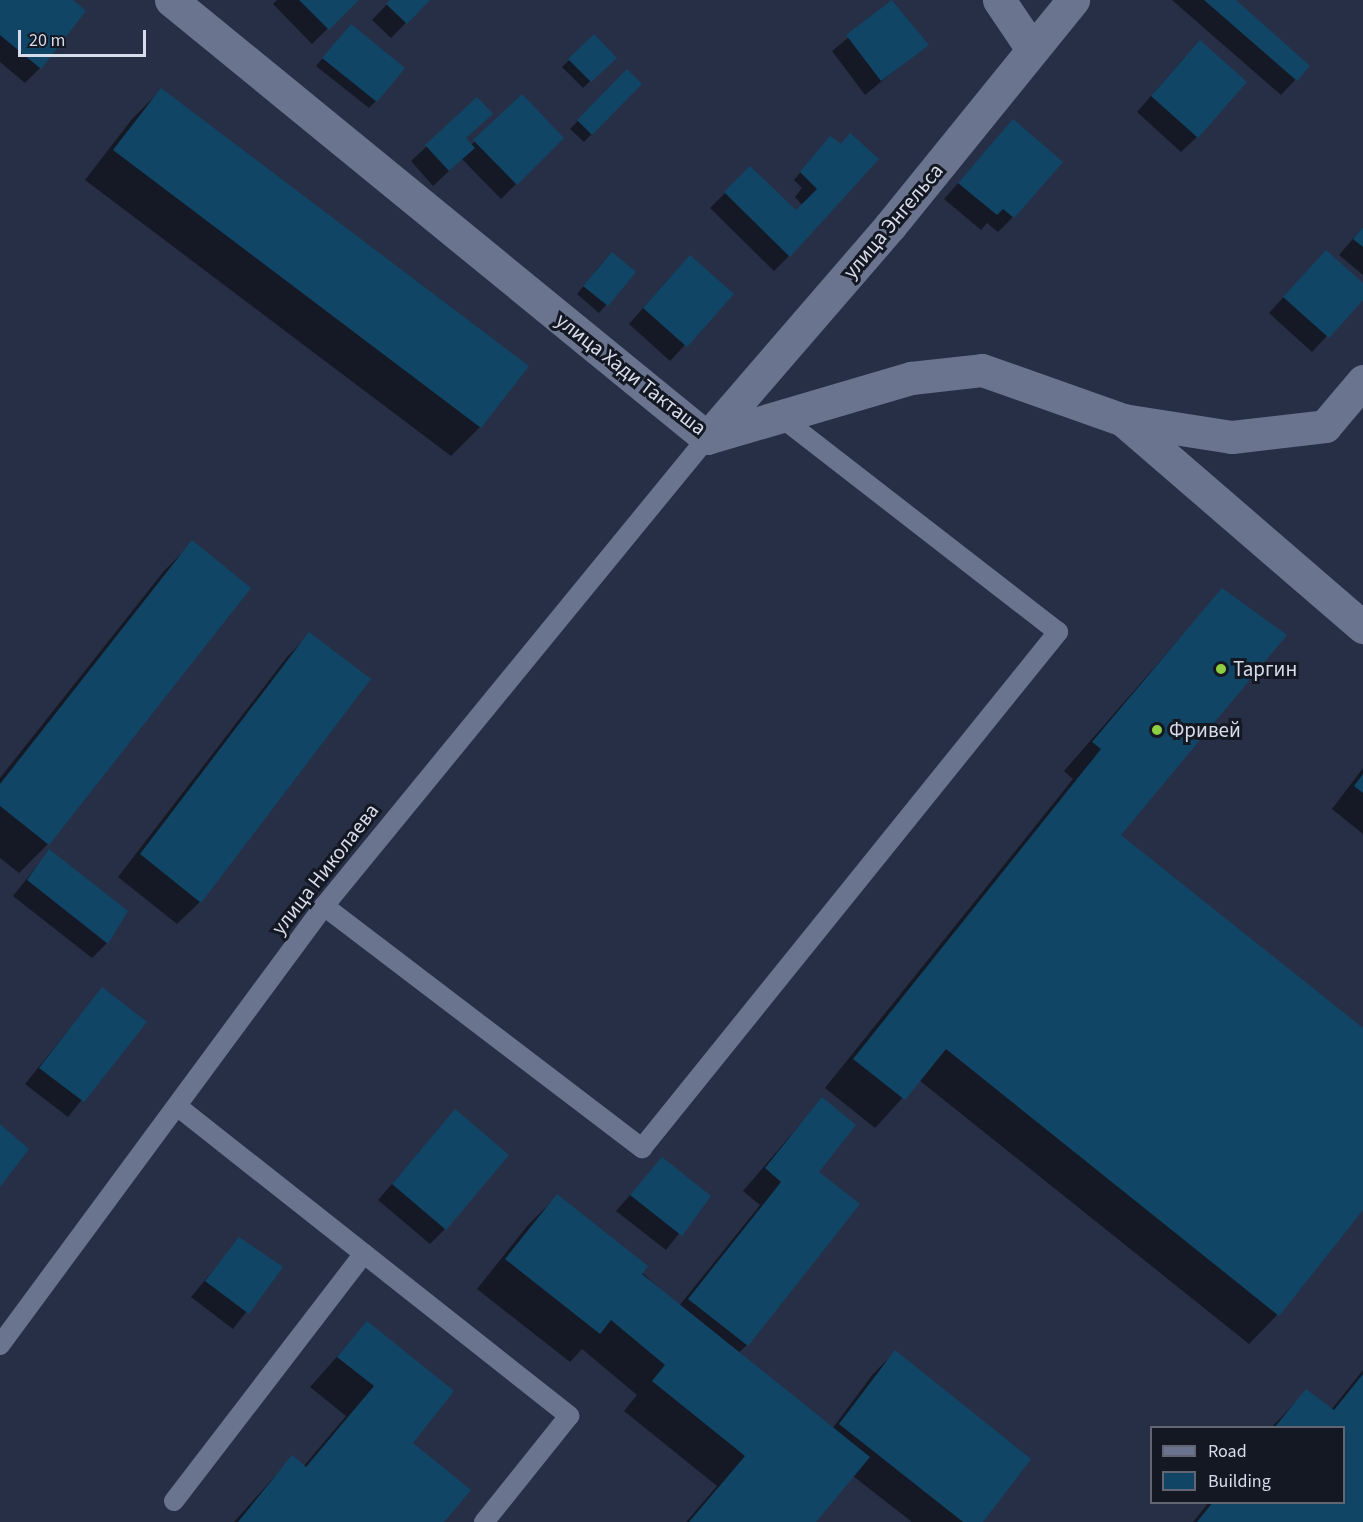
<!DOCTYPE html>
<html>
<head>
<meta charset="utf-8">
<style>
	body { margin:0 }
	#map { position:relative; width:1363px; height:1522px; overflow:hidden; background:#272f46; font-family:"Source Sans 3",sans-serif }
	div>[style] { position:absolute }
	.shadow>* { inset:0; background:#0007 }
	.building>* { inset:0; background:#114566 }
	.service>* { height:20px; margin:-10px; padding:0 10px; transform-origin:10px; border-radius:10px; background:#6a748f }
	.minor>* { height:33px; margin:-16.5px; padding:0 16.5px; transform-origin:16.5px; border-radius:16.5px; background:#6a748f }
	.dots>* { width:16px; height:16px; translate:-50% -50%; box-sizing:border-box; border:3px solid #141822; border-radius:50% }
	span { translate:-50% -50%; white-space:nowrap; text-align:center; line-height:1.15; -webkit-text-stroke:6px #141822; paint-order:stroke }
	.street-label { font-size:21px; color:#d6dceb }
	.poi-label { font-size:21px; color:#d6dceb }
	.left { translate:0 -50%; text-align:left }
	.legend { position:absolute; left:1150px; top:1426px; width:195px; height:78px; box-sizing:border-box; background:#141822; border:2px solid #626672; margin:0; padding:8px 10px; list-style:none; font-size:18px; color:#d6dceb }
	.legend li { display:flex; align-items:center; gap:12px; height:30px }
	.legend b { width:30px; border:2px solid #626672 }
	.scale { position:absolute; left:18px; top:30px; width:128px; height:27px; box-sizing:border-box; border:3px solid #d6dceb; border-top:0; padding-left:8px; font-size:18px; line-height:21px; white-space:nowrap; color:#d6dceb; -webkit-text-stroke:4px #141822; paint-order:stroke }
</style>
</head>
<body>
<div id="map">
	<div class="shadow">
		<i style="clip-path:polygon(0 0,70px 0,40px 68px,25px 83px,0 62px)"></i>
		<i style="clip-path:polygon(277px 0,357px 0,312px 44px,273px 4px)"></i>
		<i style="clip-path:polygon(391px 0,428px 0,391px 38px,372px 20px)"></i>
		<i style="clip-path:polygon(1172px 0,1233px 0,1308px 66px,1281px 95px)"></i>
		<i style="clip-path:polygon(893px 1px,927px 44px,865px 95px,832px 51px)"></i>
		<i style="clip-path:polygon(344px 33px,376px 101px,369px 108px,316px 66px)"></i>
		<i style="clip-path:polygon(594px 37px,614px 58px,583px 88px,562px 67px)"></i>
		<i style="clip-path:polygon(1185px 57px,1197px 137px,1181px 152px,1137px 112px)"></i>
		<i style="clip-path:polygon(627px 71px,640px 84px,584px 142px,570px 129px)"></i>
		<i style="clip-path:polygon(161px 90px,526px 366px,480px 427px,451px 456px,85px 180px,132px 119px)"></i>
		<i style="clip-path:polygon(522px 96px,562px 138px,501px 199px,462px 159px,433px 186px,411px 161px,477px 100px,465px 139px,471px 145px)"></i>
		<i style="clip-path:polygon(1013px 121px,1013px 217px,998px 232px,987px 223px,981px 230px,944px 199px)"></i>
		<i style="clip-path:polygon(823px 145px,840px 145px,789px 256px,774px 271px,710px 208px,750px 168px,796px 212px,803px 206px,795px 197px,802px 188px,794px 180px)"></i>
		<i style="clip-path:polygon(1363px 227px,1363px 275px,1339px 255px)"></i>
		<i style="clip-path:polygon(604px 261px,634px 272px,599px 313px,577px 294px)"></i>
		<i style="clip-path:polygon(1311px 267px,1363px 285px,1363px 297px,1312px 352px,1269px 313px)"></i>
		<i style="clip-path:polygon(675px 272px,732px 295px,670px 361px,629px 324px)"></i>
		<i style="clip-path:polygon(193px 542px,249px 588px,48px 844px,19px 873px,0 858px,0 778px,164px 571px)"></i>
		<i style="clip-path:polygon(1222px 590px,1119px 835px,1363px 1030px,1363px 1208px,1277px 1315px,1249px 1344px,919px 1080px,875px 1128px,825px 1088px,1073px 779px,1064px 771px)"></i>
		<i style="clip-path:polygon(310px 634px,200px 902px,177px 924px,118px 877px,287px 657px)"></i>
		<i style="clip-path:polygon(1363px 768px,1363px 834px,1332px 809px)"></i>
		<i style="clip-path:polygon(49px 851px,107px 943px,92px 958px,13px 896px)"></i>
		<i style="clip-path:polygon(102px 989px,144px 1022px,68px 1117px,25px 1084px)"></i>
		<i style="clip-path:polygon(822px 1099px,817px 1172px,747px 1345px,738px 1353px,832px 1429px,873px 1374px,895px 1352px,981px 1522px,912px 1522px,853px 1476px,815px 1522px,686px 1522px,717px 1486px,624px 1411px,637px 1395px,582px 1349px,570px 1362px,477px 1289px,528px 1225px,557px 1196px,679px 1306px,760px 1205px,743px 1191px)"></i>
		<i style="clip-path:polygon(455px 1111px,445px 1229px,430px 1244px,378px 1200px)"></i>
		<i style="clip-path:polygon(662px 1159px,709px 1196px,666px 1250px,616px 1211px)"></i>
		<i style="clip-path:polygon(239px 1239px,281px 1267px,233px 1329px,191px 1297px)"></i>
		<i style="clip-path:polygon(367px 1323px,442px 1522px,234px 1522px,292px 1457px,303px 1467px,346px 1416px,310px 1387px)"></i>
		<i style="clip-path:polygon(1363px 1370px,1363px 1522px,1193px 1522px,1209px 1502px,1344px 1502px,1344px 1428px,1271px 1428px,1306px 1391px,1331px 1410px)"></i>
	</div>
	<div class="building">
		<i style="clip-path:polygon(0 0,73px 0,86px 11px,41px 69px,0 35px)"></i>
		<i style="clip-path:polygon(299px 0,359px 0,329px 30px)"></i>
		<i style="clip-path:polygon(390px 0,430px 0,407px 24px,386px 4px)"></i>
		<i style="clip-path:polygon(892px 0,929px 45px,881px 81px,846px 35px)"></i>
		<i style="clip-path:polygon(1204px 0,1236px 0,1310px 66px,1297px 81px)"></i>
		<i style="clip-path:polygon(351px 24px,405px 68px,377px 102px,322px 58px)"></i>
		<i style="clip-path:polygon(594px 34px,617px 58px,591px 82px,568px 59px)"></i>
		<i style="clip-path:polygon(1200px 40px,1247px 82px,1198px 138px,1151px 96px)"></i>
		<i style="clip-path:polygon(627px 69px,642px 84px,592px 135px,577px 120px)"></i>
		<i style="clip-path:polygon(161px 88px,529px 366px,481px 428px,113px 150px)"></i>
		<i style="clip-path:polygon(522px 94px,564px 138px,517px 185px,473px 140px)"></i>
		<i style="clip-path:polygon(477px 97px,493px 114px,466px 138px,475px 148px,449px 171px,425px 145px)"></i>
		<i style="clip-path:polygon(1013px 119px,1063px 162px,1014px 218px,1003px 209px,997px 215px,958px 183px)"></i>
		<i style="clip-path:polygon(850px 133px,879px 159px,790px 257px,724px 192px,750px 166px,796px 210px,817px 189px,800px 172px,830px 136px,841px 144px)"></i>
		<i style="clip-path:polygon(1363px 227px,1363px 247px,1353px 239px)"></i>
		<i style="clip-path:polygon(1326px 250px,1363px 283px,1363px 300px,1329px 338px,1283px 297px)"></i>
		<i style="clip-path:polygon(612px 252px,636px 272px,608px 306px,583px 286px)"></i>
		<i style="clip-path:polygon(690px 255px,734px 294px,687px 347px,643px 308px)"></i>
		<i style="clip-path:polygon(192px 540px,251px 588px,49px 845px,0 806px,0 784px)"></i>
		<i style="clip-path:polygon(1222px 588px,1287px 635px,1121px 835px,1363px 1028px,1363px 1210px,1279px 1316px,946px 1049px,905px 1100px,853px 1059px,1101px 749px,1092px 742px)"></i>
		<i style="clip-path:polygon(309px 632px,371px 679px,201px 903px,140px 854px)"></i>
		<i style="clip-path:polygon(1363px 774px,1363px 793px,1354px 786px)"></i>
		<i style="clip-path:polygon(49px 849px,128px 911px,108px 944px,27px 880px)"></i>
		<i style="clip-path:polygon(102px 987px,147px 1022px,84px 1102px,39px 1068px)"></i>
		<i style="clip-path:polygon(822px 1097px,856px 1125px,819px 1172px,860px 1204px,748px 1346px,688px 1299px,781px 1182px,765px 1168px)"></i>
		<i style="clip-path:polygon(455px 1109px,509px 1155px,446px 1230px,392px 1184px)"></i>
		<i style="clip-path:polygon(0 1124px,29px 1149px,0 1187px)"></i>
		<i style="clip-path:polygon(662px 1157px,711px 1196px,682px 1236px,630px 1195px)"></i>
		<i style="clip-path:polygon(557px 1194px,648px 1266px,642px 1274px,870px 1457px,816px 1522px,689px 1522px,745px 1456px,652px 1381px,665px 1365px,611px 1320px,600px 1334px,505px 1259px)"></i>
		<i style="clip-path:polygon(239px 1237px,283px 1267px,249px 1314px,205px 1281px)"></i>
		<i style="clip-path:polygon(367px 1321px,454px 1391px,413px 1443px,471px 1490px,444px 1522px,238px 1522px,292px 1455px,306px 1467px,374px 1386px,337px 1357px)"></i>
		<i style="clip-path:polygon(895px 1350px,1031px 1459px,983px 1522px,963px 1522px,839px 1424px)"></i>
		<i style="clip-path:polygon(1363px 1374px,1363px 1522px,1197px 1522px,1213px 1502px,1344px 1502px,1344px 1428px,1274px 1428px,1306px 1389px,1334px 1410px)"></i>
	</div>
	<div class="service">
		<i style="left:324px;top:906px;width:400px;rotate:37.3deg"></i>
		<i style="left:642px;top:1148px;width:663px;rotate:-51.12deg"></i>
		<i style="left:1058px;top:632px;width:351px;rotate:-142.2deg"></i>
		<i style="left:177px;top:1106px;width:500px;rotate:38.3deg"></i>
		<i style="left:569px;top:1416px;width:136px;rotate:128.7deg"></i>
		<i style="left:0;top:1345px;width:546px;rotate:-53.57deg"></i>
		<i style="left:324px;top:906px;width:605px;rotate:-50.7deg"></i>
		<i style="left:174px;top:1501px;width:312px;rotate:-52.5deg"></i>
	</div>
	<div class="minor">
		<i style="left:171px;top:0;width:692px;rotate:39.25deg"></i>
		<i style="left:707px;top:438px;width:213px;rotate:-16.4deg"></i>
		<i style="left:911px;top:378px;width:71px;rotate:-6.4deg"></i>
		<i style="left:982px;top:370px;width:150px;rotate:19.5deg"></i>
		<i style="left:1123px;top:420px;width:110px;rotate:8.9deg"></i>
		<i style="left:1232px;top:437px;width:94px;rotate:-6.7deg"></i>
		<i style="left:1325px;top:426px;width:59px;rotate:-49.8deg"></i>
		<i style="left:999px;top:0;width:59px;rotate:56deg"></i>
		<i style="left:1123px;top:420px;width:317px;rotate:40.8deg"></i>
		<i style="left:707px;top:438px;width:280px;rotate:-49.2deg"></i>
		<i style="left:890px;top:226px;width:291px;rotate:-51deg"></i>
	</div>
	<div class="dots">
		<i style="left:1221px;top:669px;background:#8ece43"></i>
		<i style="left:1157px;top:730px;background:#8ece43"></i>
	</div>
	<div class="street-label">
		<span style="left:893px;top:221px;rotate:-50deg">улица Энгельса</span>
		<span style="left:631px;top:374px;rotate:38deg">улица Хади Такташа</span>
		<span style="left:325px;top:869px;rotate:-52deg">улица Николаева</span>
	</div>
	<div class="poi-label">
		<span class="left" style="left:1233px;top:669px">Таргин</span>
		<span class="left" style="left:1169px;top:730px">Фривей</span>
	</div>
	<ul class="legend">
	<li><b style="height:8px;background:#6a748f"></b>Road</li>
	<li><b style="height:16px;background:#114566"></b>Building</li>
	</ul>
	<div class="scale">20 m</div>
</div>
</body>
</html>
